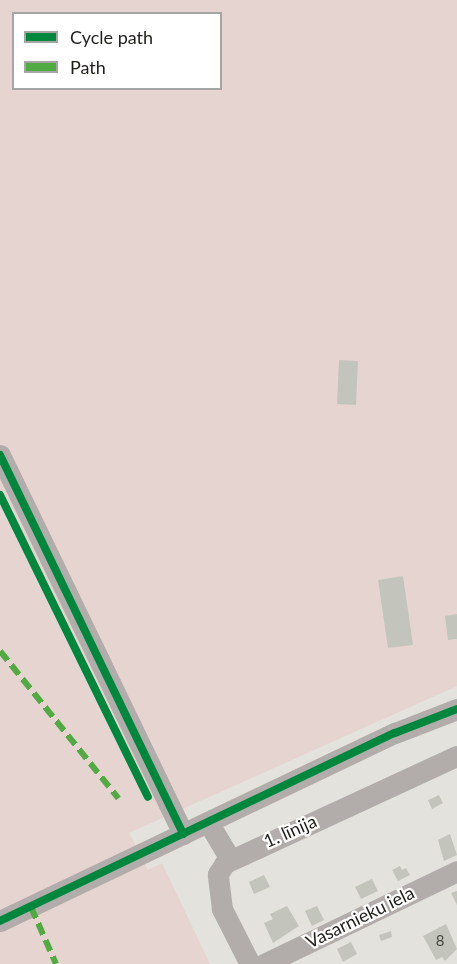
<!DOCTYPE html>
<html>
<head>
<meta charset="utf-8">
<style>
	body { margin:0 }
	#map { position:relative; width:457px; height:964px; overflow:hidden; background:#e3e2dc; font-family:Lato,sans-serif }
	div>[style] { position:absolute }
	.green>* { inset:0; background:#e6d4d0 }
	.building>* { inset:0; background:#c3c5bc }
	.minor>* { height:21px; margin:-10.5px; padding:0 10.5px; transform-origin:10.5px; border-radius:10.5px; background:#b2adaa }
	.quiet>* { height:6px; margin-top:-3px; transform-origin:0; background:repeating-linear-gradient(90deg,#52aa43 0 12px,transparent 0 18px) }
	.cycleway>* { height:8px; margin:-4px; padding:0 4px; transform-origin:4px; border-radius:4px; background:#00873e }
	span { translate:-50% -50%; white-space:nowrap; text-align:center; line-height:1.15; -webkit-text-stroke:4.5px #fff; paint-order:stroke }
	.number-label { font-size:15px; color:#484843 }
	.number-label span { -webkit-text-stroke-width:0 }
	.street-label { font-size:18px; color:#1f1e1b }
	.legend { position:absolute; left:12px; top:12px; width:210px; height:78px; box-sizing:border-box; background:#fff; border:2px solid #a5a5a4; margin:0; padding:8px 10px; list-style:none; font-size:18px; color:#1f1e1b }
	.legend li { display:flex; align-items:center; gap:12px; height:30px }
	.legend b { width:30px; border:2px solid #a5a5a4 }
</style>
</head>
<body>
<div id="map">
	<div class="green">
		<i style="clip-path:polygon(evenodd,0 0,457px 0,457px 686px,129px 833px,148px 870px,162px 863px,210px 964px,0 964px,0 0,14px 14px,220px 14px,220px 88px,14px 88px,14px 14px)"></i>
	</div>
	<div class="building">
		<i style="clip-path:polygon(339px 360px,358px 361px,356px 405px,337px 404px)"></i>
		<i style="clip-path:polygon(403px 576px,413px 645px,388px 648px,378px 580px)"></i>
		<i style="clip-path:polygon(457px 614px,457px 639px,448px 640px,445px 616px)"></i>
		<i style="clip-path:polygon(439px 795px,443px 803px,432px 809px,428px 800px)"></i>
		<i style="clip-path:polygon(450px 834px,457px 855px,444px 861px,438px 840px)"></i>
		<i style="clip-path:polygon(400px 866px,402px 870px,406px 868px,410px 875px,398px 881px,392px 870px)"></i>
		<i style="clip-path:polygon(264px 875px,270px 887px,254px 894px,249px 882px)"></i>
		<i style="clip-path:polygon(372px 879px,378px 891px,361px 899px,355px 887px)"></i>
		<i style="clip-path:polygon(457px 891px,457px 905px,451px 893px)"></i>
		<i style="clip-path:polygon(287px 906px,299px 926px,273px 943px,264px 923px,273px 919px,270px 914px)"></i>
		<i style="clip-path:polygon(317px 906px,324px 920px,312px 926px,305px 911px)"></i>
		<i style="clip-path:polygon(446px 924px,457px 949px,445px 961px,442px 957px,436px 960px,423px 936px)"></i>
		<i style="clip-path:polygon(391px 931px,392px 937px,381px 941px,379px 935px)"></i>
		<i style="clip-path:polygon(351px 942px,357px 954px,343px 962px,337px 949px)"></i>
	</div>
	<div class="minor">
		<i style="left:0;top:455px;width:421px;rotate:64.2deg"></i>
		<i style="left:208px;top:822px;width:43px;rotate:59.3deg"></i>
		<i style="left:0;top:921px;width:437px;rotate:-25.5deg"></i>
		<i style="left:395px;top:733px;width:66px;rotate:-21.2deg"></i>
		<i style="left:250px;top:964px;width:62px;rotate:-117deg"></i>
		<i style="left:222px;top:909px;width:35px;rotate:-97deg"></i>
		<i style="left:218px;top:874px;width:13px;rotate:-58deg"></i>
		<i style="left:225px;top:863px;width:255px;rotate:-24.8deg"></i>
		<i style="left:264px;top:964px;width:214px;rotate:-25.7deg"></i>
	</div>
	<div class="quiet">
		<i style="left:0;top:651px;width:189px;rotate:51.2deg"></i>
		<i style="left:31px;top:907px;width:62px;rotate:66.3deg"></i>
	</div>
	<div class="cycleway">
		<i style="left:0;top:455px;width:421px;rotate:64.2deg"></i>
		<i style="left:0;top:495px;width:336px;rotate:63.9deg"></i>
		<i style="left:0;top:921px;width:437px;rotate:-25.5deg"></i>
		<i style="left:395px;top:733px;width:66px;rotate:-21.2deg"></i>
	</div>
	<div class="number-label">
		<span style="left:440px;top:941px">8</span>
	</div>
	<div class="street-label">
		<span style="left:290px;top:831px;rotate:-24deg">1. līnija</span>
		<span style="left:360px;top:917px;rotate:-26deg">Vasarnieku iela</span>
	</div>
	<ul class="legend">
	<li><b style="height:8px;background:#00873e"></b>Cycle path</li>
	<li><b style="height:8px;background:#52aa43"></b>Path</li>
	</ul>
</div>
</body>
</html>
